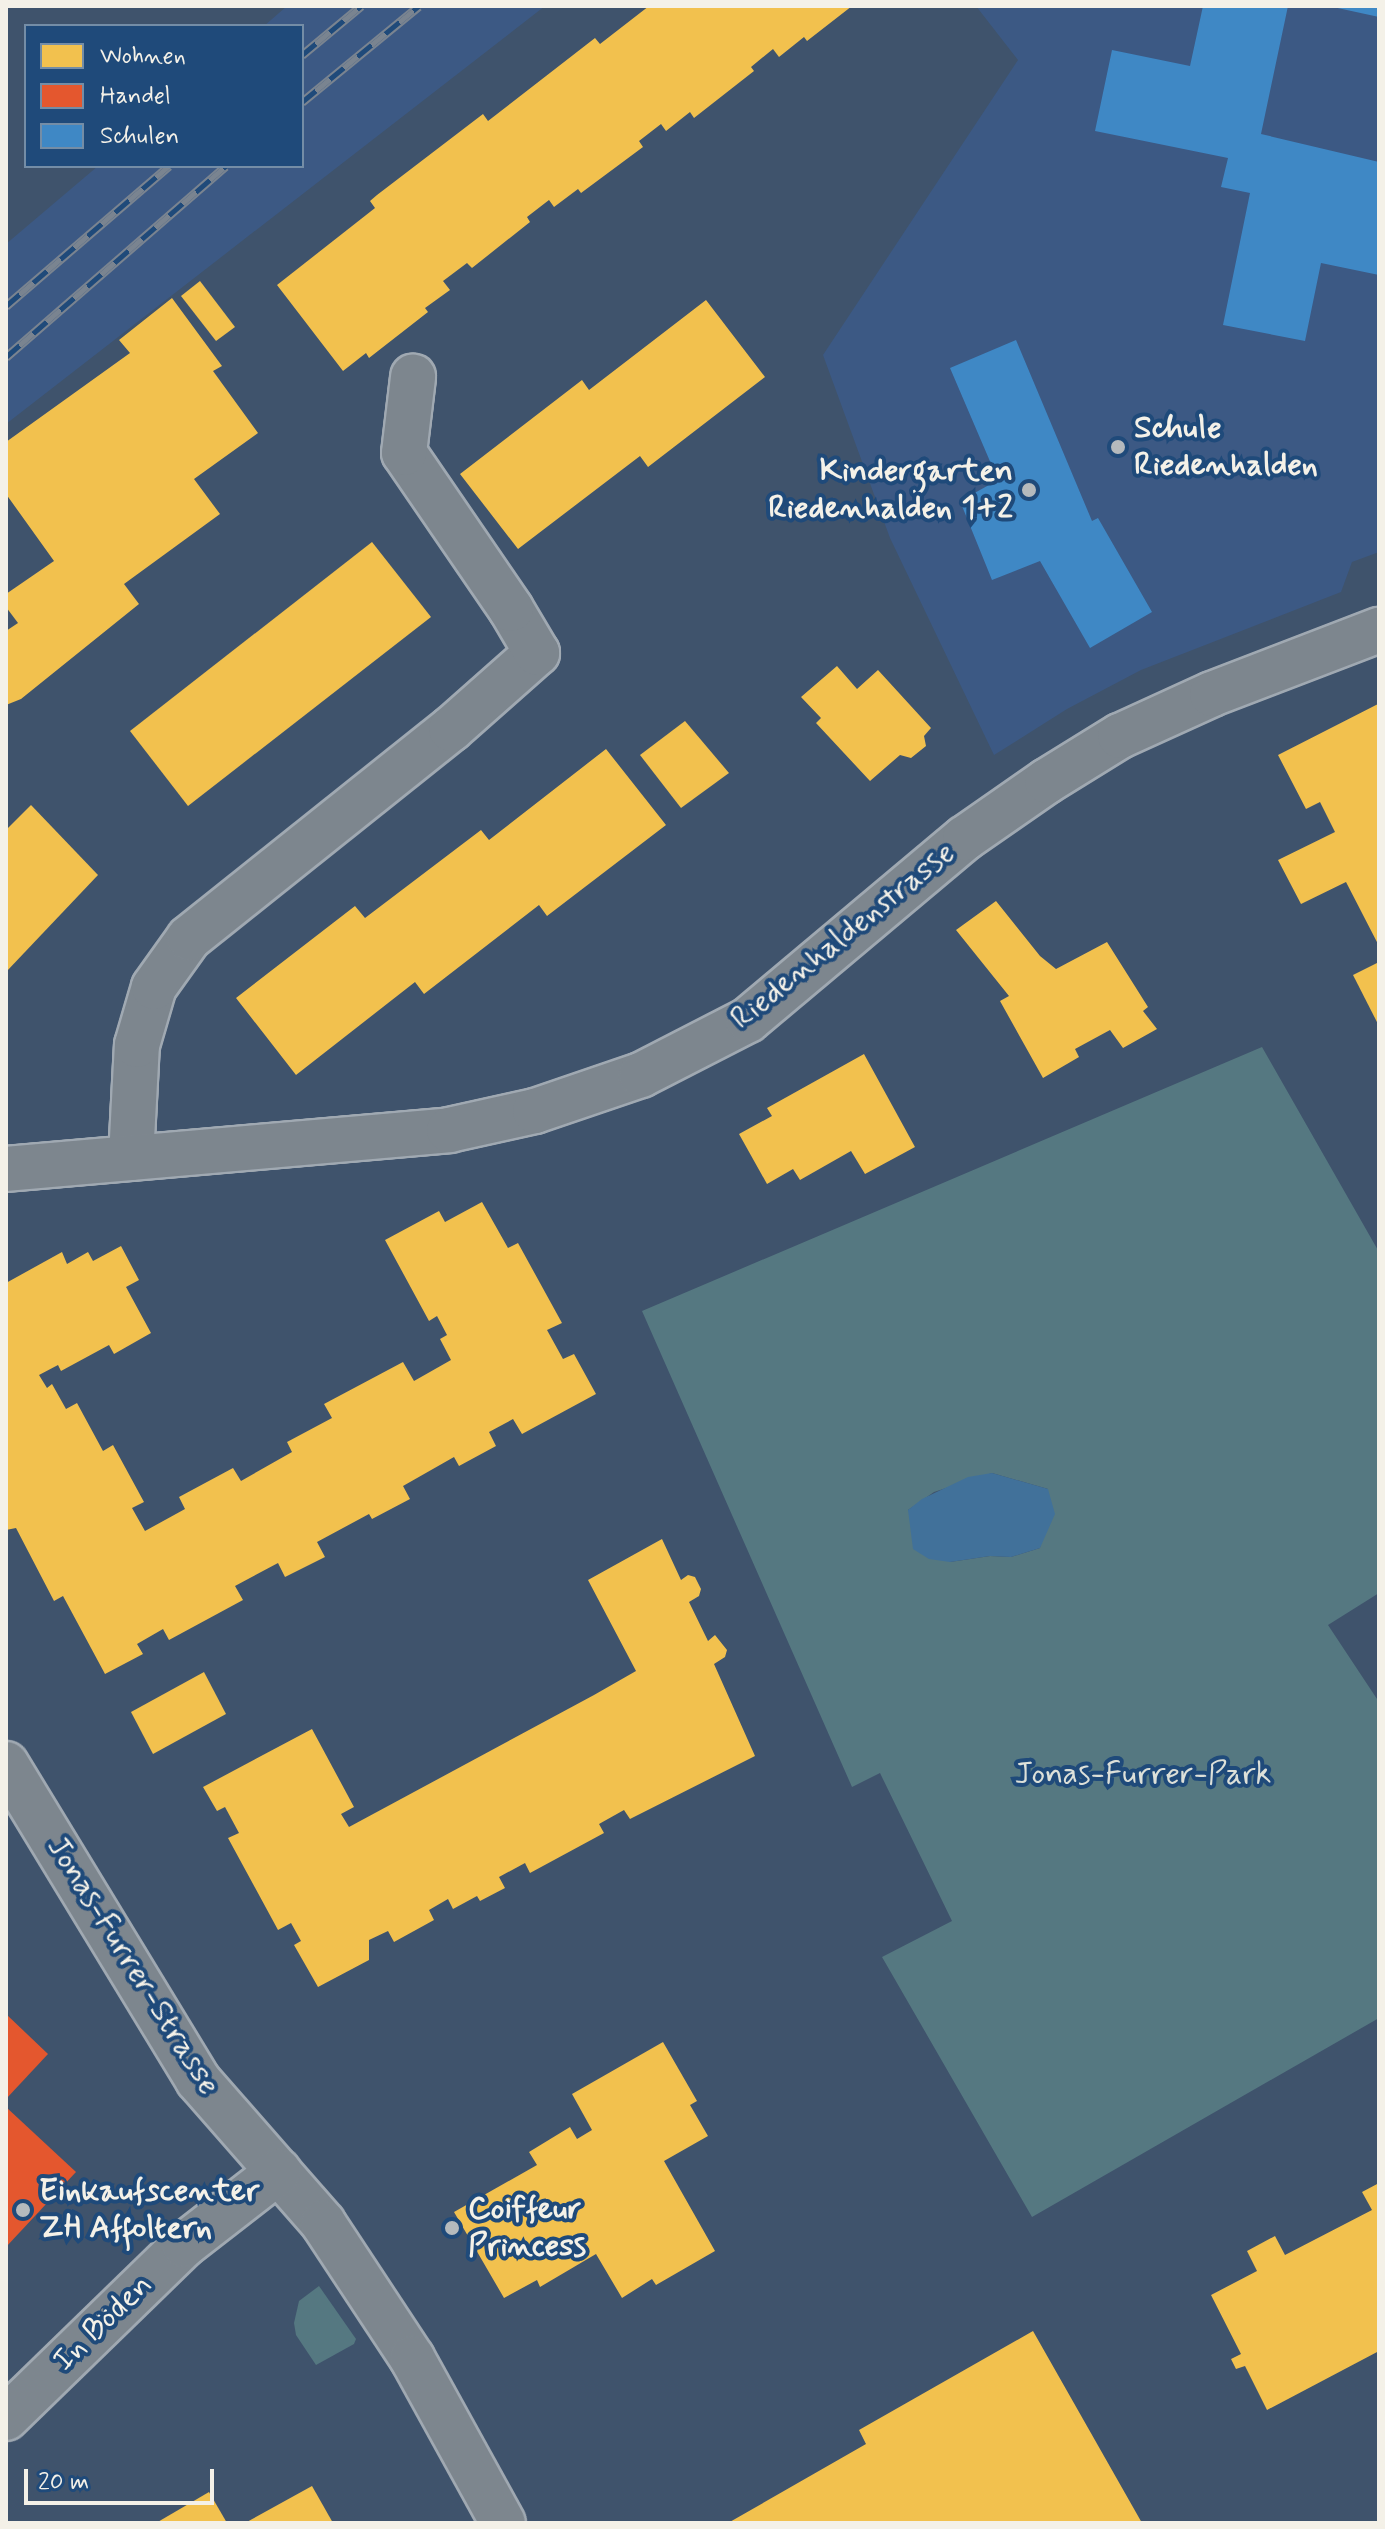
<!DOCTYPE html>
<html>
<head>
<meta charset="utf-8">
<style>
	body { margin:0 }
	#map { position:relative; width:1385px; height:2529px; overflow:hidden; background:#3f536c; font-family:Mynerve,sans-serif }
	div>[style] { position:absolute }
	.built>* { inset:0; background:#3c5984 }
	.green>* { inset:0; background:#557881 }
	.water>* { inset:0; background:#41719a }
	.homes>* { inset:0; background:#f2c14e }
	.shops>* { inset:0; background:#e4572e }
	.schools>* { inset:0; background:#3f88c5 }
	.roads { filter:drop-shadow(2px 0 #a0a9b2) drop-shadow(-2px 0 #a0a9b2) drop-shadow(0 2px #a0a9b2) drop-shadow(0 -2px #a0a9b2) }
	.minor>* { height:44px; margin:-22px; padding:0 22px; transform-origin:22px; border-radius:22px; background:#7d868e }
	.rail>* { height:9px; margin-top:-4.5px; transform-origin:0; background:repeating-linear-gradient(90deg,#1f4a7a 0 18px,#7a8490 0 36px); box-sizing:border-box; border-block:2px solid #7a8490 }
	.dots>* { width:22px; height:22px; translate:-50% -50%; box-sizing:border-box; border:4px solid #1f4a7a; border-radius:50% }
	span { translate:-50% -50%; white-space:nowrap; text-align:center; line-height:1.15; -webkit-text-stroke:8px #1f4a7a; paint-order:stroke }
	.poi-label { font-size:32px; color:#f4f1e8; font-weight:700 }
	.left { translate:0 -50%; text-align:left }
	.right { translate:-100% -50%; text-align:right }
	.street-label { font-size:32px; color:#f4f1e8 }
	.park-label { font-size:32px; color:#dde0d9 }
	.frame { position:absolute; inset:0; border:8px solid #f4f1e8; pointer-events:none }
	.legend { position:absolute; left:24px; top:24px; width:280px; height:144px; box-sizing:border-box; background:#1f4a7a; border:2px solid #748da6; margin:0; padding:10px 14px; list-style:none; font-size:24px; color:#f4f1e8 }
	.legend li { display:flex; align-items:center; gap:16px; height:40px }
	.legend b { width:40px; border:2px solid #748da6 }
	.scale { position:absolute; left:24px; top:2469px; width:190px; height:36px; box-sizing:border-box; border:4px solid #f4f1e8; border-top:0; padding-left:10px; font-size:24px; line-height:28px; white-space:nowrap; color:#f4f1e8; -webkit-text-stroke:6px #1f4a7a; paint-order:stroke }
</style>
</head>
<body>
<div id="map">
	<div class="built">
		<i style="clip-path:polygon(287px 6px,545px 6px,6px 424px,6px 244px,98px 166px,302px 166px,302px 26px,264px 26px)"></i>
		<i style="clip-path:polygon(976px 6px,1379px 6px,1379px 552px,1352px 562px,1341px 592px,1141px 670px,1067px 709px,994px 755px,890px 538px,823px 355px,1018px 60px)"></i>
	</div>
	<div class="green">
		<i style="clip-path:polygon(evenodd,1262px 1047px,1379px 1252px,1379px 1593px,1328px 1625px,1379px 1702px,1379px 2018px,1032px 2217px,882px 1957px,952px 1921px,880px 1773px,852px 1787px,642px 1311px,1262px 1047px,992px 1473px,1048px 1489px,1040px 1548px,1011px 1557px,990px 1556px,950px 1562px,908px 1510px,934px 1492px,992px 1473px)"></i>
		<i style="clip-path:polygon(319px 2286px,356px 2339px,354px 2344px,316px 2365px,296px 2335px,294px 2323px,299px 2301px)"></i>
	</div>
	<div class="water">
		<i style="clip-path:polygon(992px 1473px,1048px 1489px,1055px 1514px,1040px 1548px,1011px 1557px,990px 1556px,950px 1562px,929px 1559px,913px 1549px,908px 1510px,922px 1499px,968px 1477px)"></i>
	</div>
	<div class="homes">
		<i style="clip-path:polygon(649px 6px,852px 6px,807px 41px,804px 37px,779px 57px,773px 49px,751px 67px,754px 71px,694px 118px,690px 112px,666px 131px,661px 124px,639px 141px,643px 147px,581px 193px,578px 189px,554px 207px,549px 200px,527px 217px,530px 222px,472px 268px,467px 263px,443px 281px,450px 290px,425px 308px,428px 312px,369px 358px,366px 353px,343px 371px,277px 285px,375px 208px,370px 201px,377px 195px,483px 114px,488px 121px,595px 38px,600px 44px)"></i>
		<i style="clip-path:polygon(200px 281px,235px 327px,216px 341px,181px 296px)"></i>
		<i style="clip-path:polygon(172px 298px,222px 366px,213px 371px,258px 433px,194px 479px,220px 514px,124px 584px,139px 604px,21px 699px,6px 705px,6px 631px,18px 623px,6px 607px,6px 594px,54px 561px,6px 494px,6px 442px,130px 353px,119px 340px)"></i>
		<i style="clip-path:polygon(706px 300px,765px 377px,648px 467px,640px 456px,518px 549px,460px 474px,582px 380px,589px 390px)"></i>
		<i style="clip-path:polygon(372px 542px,431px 617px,188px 806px,130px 731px)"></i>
		<i style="clip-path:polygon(837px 666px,857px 689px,878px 670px,931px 728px,924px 736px,926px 746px,911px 758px,900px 755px,870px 781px,816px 723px,821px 718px,801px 697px)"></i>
		<i style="clip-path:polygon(1378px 704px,1379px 706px,1379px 946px,1346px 882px,1301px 904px,1278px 860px,1335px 832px,1320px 802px,1306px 809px,1278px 755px)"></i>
		<i style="clip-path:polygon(685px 721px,729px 773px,681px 808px,640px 755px)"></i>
		<i style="clip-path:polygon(606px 749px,666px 825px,547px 916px,539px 905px,424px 994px,415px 982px,296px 1075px,236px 998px,355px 906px,365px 918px,481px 830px,489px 840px)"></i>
		<i style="clip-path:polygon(31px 805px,98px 875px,6px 972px,6px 830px)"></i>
		<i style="clip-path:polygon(996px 901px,1040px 956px,1056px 969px,1107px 942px,1148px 1007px,1143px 1011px,1157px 1029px,1123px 1048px,1110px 1030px,1075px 1049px,1079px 1057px,1043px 1078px,1000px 1001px,1009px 996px,956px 930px)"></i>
		<i style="clip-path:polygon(1379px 962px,1379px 1026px,1353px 975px)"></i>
		<i style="clip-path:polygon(864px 1054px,915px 1147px,865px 1174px,851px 1151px,800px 1180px,793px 1169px,767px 1184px,739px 1134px,772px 1116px,767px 1108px)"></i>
		<i style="clip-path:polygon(482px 1202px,508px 1248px,518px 1243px,562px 1323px,547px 1330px,563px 1359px,574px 1354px,596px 1394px,522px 1434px,513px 1419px,489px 1432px,496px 1446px,459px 1466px,454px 1457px,403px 1486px,410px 1499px,372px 1519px,369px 1514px,317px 1542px,325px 1557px,285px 1577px,278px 1563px,235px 1586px,243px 1600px,169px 1640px,163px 1629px,137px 1644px,143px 1654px,105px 1674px,63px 1596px,54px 1601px,16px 1528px,6px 1530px,6px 1283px,62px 1252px,67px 1264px,88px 1252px,93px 1261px,121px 1246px,139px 1280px,126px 1287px,151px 1333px,114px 1354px,109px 1345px,61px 1371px,58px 1365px,39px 1375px,47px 1388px,52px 1384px,66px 1409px,77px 1403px,103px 1451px,113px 1445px,144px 1502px,132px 1508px,145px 1531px,185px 1509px,179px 1497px,233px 1468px,241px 1481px,292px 1452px,287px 1442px,332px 1418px,324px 1404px,403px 1362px,414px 1381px,451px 1360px,440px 1339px,447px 1335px,437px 1316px,429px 1321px,385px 1240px,439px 1211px,445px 1222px)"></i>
		<i style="clip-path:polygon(662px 1539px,681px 1580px,688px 1575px,695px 1577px,701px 1589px,699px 1596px,689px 1602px,708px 1641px,715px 1635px,727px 1650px,725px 1657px,714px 1664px,755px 1756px,630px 1819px,624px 1810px,599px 1824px,604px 1833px,530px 1873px,525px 1863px,499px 1877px,505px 1888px,480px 1901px,477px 1896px,453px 1909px,448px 1899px,429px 1910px,434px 1920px,394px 1942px,388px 1931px,369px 1940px,369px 1960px,318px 1987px,294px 1945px,301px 1941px,291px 1923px,278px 1930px,228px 1838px,239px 1833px,225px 1807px,217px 1811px,203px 1787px,312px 1729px,354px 1807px,341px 1814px,349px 1827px,594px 1695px,636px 1671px,588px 1580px)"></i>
		<i style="clip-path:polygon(204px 1672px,226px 1714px,153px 1754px,131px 1712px)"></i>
		<i style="clip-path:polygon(663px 2042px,697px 2101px,690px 2105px,708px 2136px,664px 2161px,715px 2251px,656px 2285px,652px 2279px,622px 2298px,596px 2254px,540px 2287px,537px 2280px,504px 2298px,454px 2212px,537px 2165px,529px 2152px,570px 2127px,577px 2139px,592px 2130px,572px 2094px)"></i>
		<i style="clip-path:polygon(1379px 2183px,1379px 2351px,1267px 2410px,1245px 2366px,1236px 2369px,1231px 2359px,1241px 2354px,1211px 2295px,1257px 2271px,1247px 2251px,1275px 2236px,1285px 2255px,1372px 2210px,1362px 2192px)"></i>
		<i style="clip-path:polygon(1033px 2331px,1142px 2523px,728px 2523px,866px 2444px,859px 2430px)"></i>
		<i style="clip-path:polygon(312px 2486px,333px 2523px,245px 2523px)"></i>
		<i style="clip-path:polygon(209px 2492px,227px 2523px,156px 2523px)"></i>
	</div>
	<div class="shops">
		<i style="clip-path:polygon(6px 2014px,48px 2054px,6px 2099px)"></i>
		<i style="clip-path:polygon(6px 2107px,76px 2172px,6px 2247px)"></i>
	</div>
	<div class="schools">
		<i style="clip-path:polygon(1203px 6px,1288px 6px,1261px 134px,1379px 162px,1379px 275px,1321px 263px,1305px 341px,1223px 325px,1250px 193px,1221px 187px,1228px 158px,1095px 131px,1112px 50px,1190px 66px)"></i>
		<i style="clip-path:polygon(1333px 6px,1379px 6px,1379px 17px,1333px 7px)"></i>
		<i style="clip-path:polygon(1016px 340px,1092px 521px,1098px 518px,1152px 612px,1090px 648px,1040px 561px,992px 580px,960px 501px,998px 480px,950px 368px)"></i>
	</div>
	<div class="roads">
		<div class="minor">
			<i style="left:131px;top:1158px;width:113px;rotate:-87deg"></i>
			<i style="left:137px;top:1045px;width:60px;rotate:-73.7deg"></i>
			<i style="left:154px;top:987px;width:60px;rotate:-54.5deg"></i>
			<i style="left:189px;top:938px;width:335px;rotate:-38.6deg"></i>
			<i style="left:451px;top:729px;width:115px;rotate:-41.5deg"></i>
			<i style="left:537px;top:653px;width:51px;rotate:-120.6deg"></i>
			<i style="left:511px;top:609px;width:189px;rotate:-124.4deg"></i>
			<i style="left:404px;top:453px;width:77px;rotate:-83.2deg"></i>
			<i style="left:6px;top:1169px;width:445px;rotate:-5deg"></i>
			<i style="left:449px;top:1130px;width:88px;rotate:-12.5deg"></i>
			<i style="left:535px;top:1111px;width:112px;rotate:-18.8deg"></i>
			<i style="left:641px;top:1075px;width:120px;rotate:-27.2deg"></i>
			<i style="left:748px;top:1020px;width:283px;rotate:-40deg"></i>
			<i style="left:965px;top:838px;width:100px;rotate:-34.8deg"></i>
			<i style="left:1047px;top:781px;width:86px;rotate:-31.7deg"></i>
			<i style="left:1120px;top:736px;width:101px;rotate:-24.5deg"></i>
			<i style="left:1212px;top:694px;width:179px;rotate:-21deg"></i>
			<i style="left:6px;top:1764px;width:370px;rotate:58.7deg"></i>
			<i style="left:198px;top:2080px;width:190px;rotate:48.8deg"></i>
			<i style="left:323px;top:2223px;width:162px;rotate:56.6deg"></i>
			<i style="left:412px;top:2358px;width:188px;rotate:61.1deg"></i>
			<i style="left:6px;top:2418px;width:248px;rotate:-44.2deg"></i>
			<i style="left:184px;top:2245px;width:120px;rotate:-37.9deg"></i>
		</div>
	</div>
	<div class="rail">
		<i style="left:302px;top:55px;width:77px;rotate:-39.7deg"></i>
		<i style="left:302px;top:102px;width:151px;rotate:-39.4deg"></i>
		<i style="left:6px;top:306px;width:215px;rotate:-40.7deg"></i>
		<i style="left:6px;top:357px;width:291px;rotate:-41deg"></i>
	</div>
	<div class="dots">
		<i style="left:1118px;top:447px;background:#b5babd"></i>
		<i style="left:1029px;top:490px;background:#b5babd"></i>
		<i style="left:23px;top:2210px;background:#b5babd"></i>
		<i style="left:452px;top:2228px;background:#b5babd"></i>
	</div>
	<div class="poi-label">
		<span class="left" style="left:1134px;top:447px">Schule<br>Riedenhalden</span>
		<span class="right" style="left:1013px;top:490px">Kindergarten<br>Riedenhalden 1+2</span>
		<span class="left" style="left:39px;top:2210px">Einkaufscenter<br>ZH Affoltern</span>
		<span class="left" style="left:468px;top:2228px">Coiffeur<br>Princess</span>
	</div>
	<div class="street-label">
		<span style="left:843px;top:936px;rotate:-39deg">Riedenhaldenstrasse</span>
		<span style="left:133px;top:1966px;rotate:58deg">Jonas-Furrer-Strasse</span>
		<span style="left:103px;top:2323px;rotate:-44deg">In Böden</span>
	</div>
	<div class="park-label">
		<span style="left:1143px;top:1774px">Jonas-Furrer-Park</span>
	</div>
	<div class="frame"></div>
	<ul class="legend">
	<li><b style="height:22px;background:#f2c14e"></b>Wohnen</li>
	<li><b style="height:22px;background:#e4572e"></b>Handel</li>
	<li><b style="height:22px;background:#3f88c5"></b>Schulen</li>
	</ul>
	<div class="scale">20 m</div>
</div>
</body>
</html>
